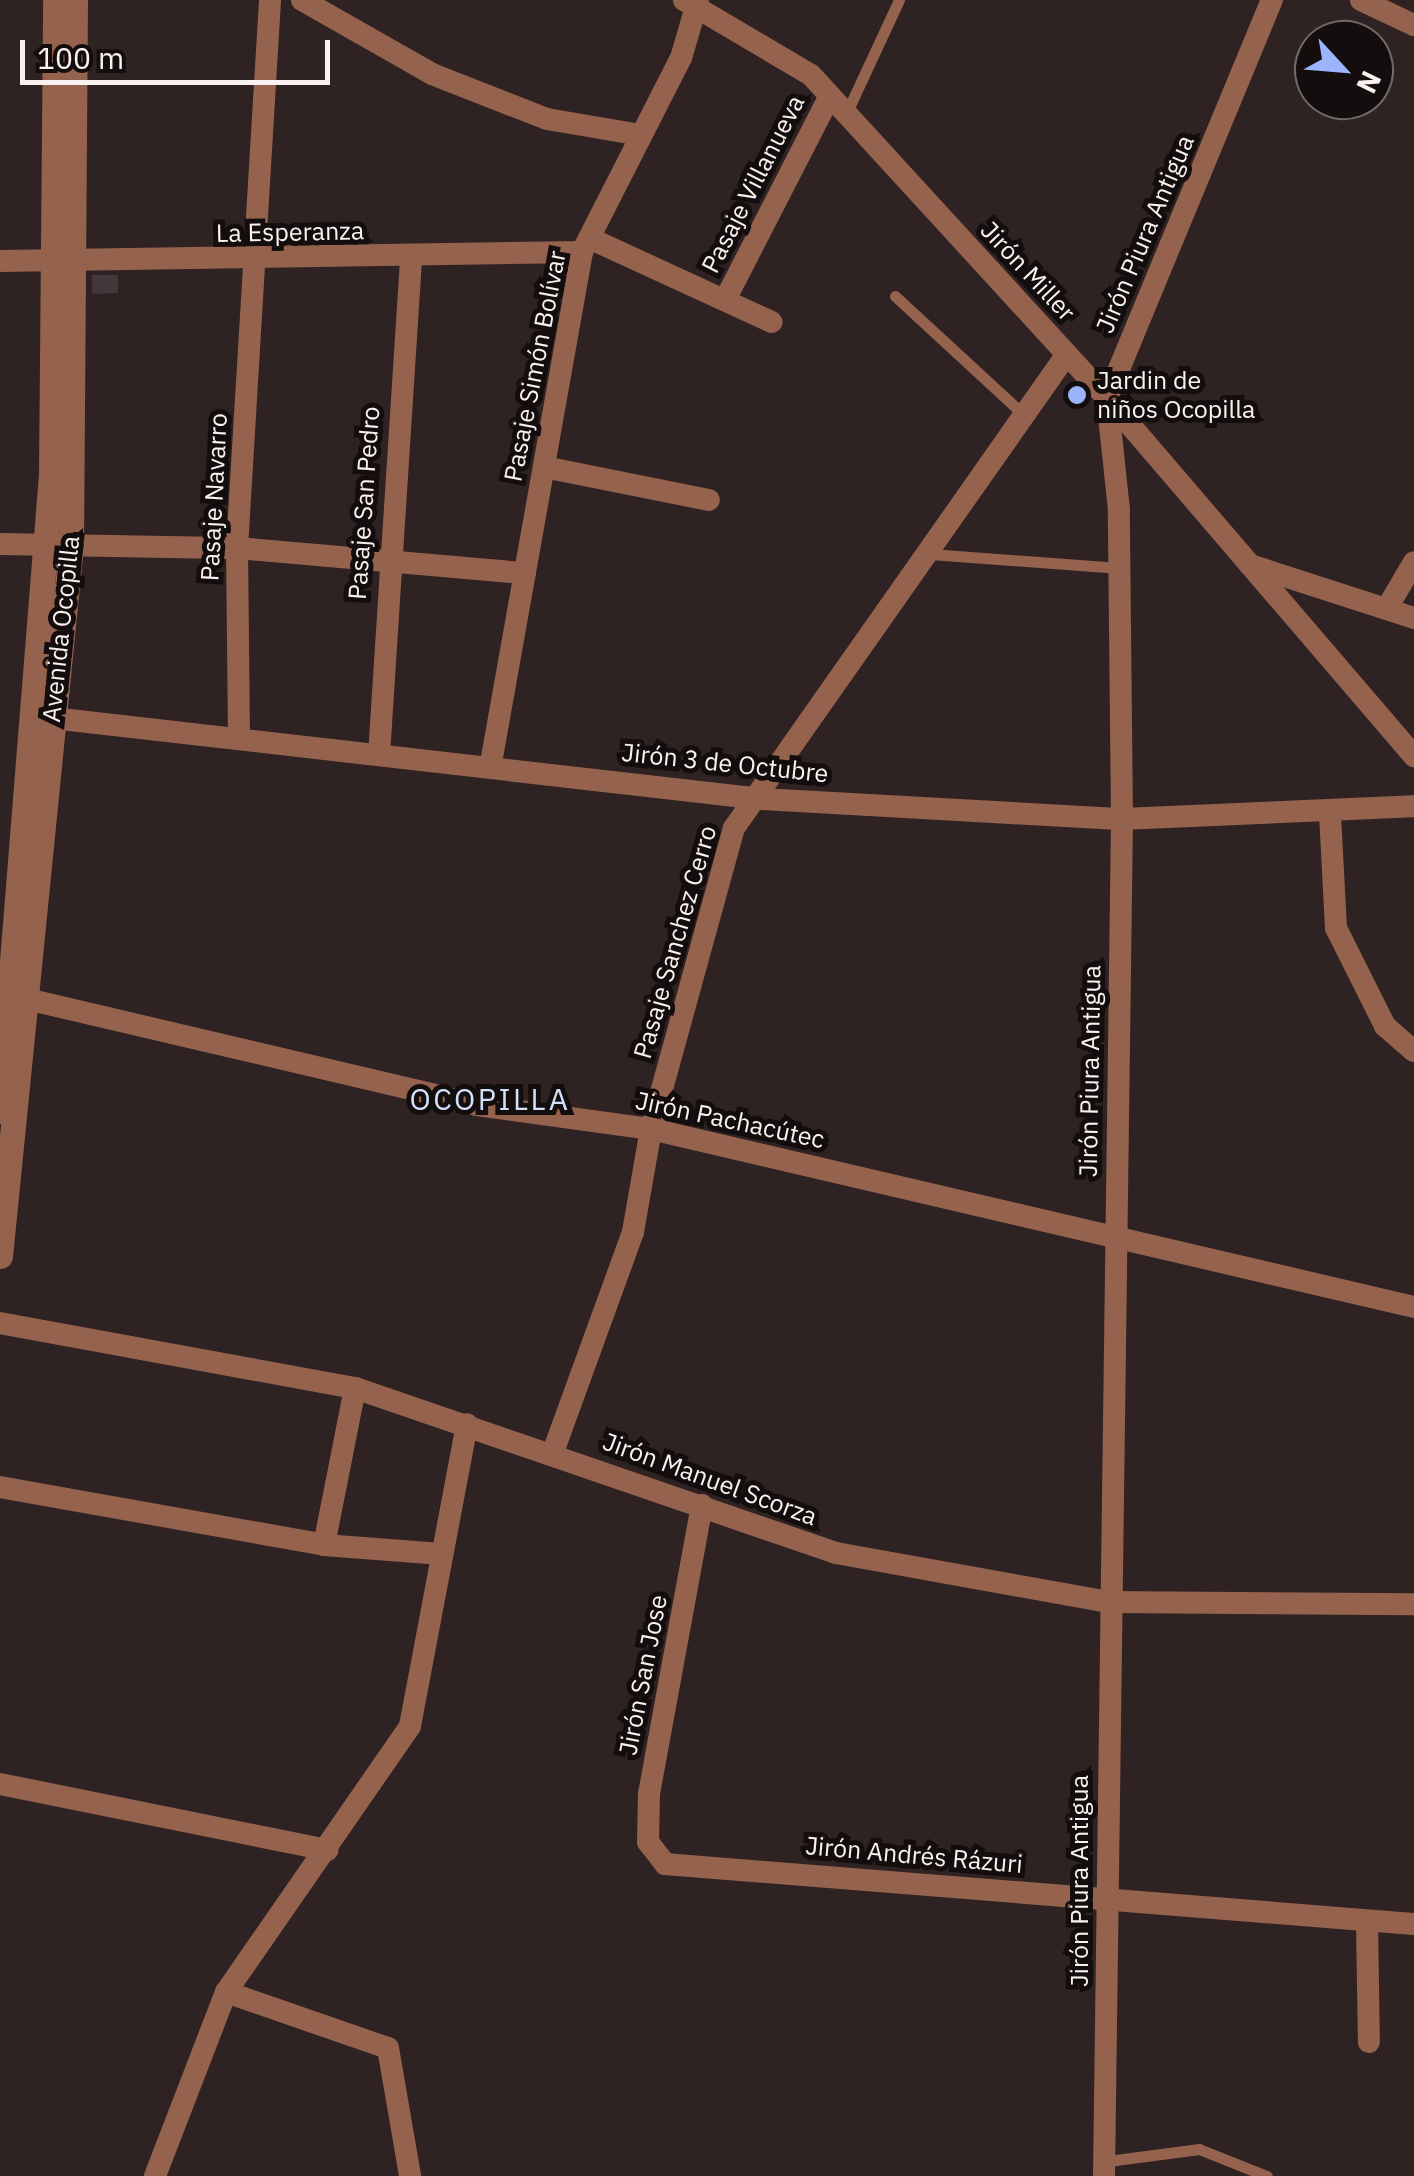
<!DOCTYPE html>
<html>
<head>
<meta charset="utf-8">
<style>
	body { margin:0 }
	#map { position:relative; width:1414px; height:2176px; overflow:hidden; background:#2f2222; font-family:"IBM Plex Sans",sans-serif }
	div>[style] { position:absolute }
	.building>* { inset:0; background:#44373b }
	.service>* { height:11px; margin:-5.5px; padding:0 5.5px; transform-origin:5.5px; border-radius:5.5px; background:#95624d }
	.minor>* { height:22px; margin:-11px; padding:0 11px; transform-origin:11px; border-radius:11px; background:#95624d }
	.tertiary>* { height:25px; margin:-12.5px; padding:0 12.5px; transform-origin:12.5px; border-radius:12.5px; background:#95624d }
	.dots>* { width:28px; height:28px; translate:-50% -50%; box-sizing:border-box; border:5px solid #130d0d; border-radius:50% }
	span { translate:-50% -50%; white-space:nowrap; text-align:center; line-height:1.15; -webkit-text-stroke:10px #130d0d; paint-order:stroke }
	.street-label { font-size:25px; color:#faf2f1 }
	.poi-label { font-size:25px; color:#faf2f1 }
	.left { translate:0 -50%; text-align:left }
	.quarter-label { font-size:30px; color:#d4dffa; letter-spacing:2.5px }
	.north { position:absolute; left:1294px; top:20px; width:100px; height:100px; box-sizing:border-box; background:#130d0d; border:2px solid #6f6968; border-radius:50%; rotate:116deg; font-size:28px; font-weight:700; line-height:40px; text-align:center; color:#faf2f1 }
	.north::after { content:''; display:block; margin:auto; width:35px; height:45px; background:#9ab5fd; clip-path:polygon(50% 0,100% 100%,50% 72%,0 100%) }
	.scale { position:absolute; left:20px; top:40px; width:310px; height:45px; box-sizing:border-box; border:5px solid #faf2f1; border-top:0; padding-left:12px; font-size:30px; line-height:35px; white-space:nowrap; color:#faf2f1; -webkit-text-stroke:8px #130d0d; paint-order:stroke }
</style>
</head>
<body>
<div id="map">
	<div class="building">
		<i style="clip-path:polygon(92px 275px,118px 275px,118px 293px,92px 294px)"></i>
	</div>
	<div class="service">
		<i style="left:846px;top:114px;width:126px;rotate:-65.1deg"></i>
		<i style="left:895px;top:296px;width:176px;rotate:42.7deg"></i>
		<i style="left:930px;top:554px;width:190px;rotate:4.2deg"></i>
		<i style="left:1108px;top:2161px;width:92px;rotate:-7.5deg"></i>
		<i style="left:1199px;top:2149px;width:73px;rotate:21.7deg"></i>
	</div>
	<div class="minor">
		<i style="left:302px;top:0;width:150px;rotate:29.6deg"></i>
		<i style="left:432px;top:74px;width:123px;rotate:21.4deg"></i>
		<i style="left:547px;top:119px;width:95px;rotate:9.7deg"></i>
		<i style="left:684px;top:0;width:147px;rotate:30.6deg"></i>
		<i style="left:811px;top:75px;width:438px;rotate:47.5deg"></i>
		<i style="left:1107px;top:398px;width:472px;rotate:49.4deg"></i>
		<i style="left:1361px;top:0;width:59px;rotate:25.3deg"></i>
		<i style="left:589px;top:238px;width:201px;rotate:24.7deg"></i>
		<i style="left:0;top:261px;width:582px;rotate:-0.89deg"></i>
		<i style="left:726px;top:298px;width:227px;rotate:-62.8deg"></i>
		<i style="left:544px;top:467px;width:168px;rotate:11.3deg"></i>
		<i style="left:0;top:544px;width:237px;rotate:1deg"></i>
		<i style="left:237px;top:548px;width:289px;rotate:5deg"></i>
		<i style="left:1250px;top:565px;width:172px;rotate:17.9deg"></i>
		<i style="left:1387px;top:608px;width:53px;rotate:-59.6deg"></i>
		<i style="left:35px;top:716px;width:731px;rotate:6.52deg"></i>
		<i style="left:761px;top:799px;width:362px;rotate:3.2deg"></i>
		<i style="left:1122px;top:819px;width:292px;rotate:-2.5deg"></i>
		<i style="left:239px;top:737px;width:189px;rotate:-90.6deg"></i>
		<i style="left:237px;top:548px;width:549px;rotate:-86.55deg"></i>
		<i style="left:379px;top:755px;width:499px;rotate:-86.3deg"></i>
		<i style="left:491px;top:763px;width:519px;rotate:-79.9deg"></i>
		<i style="left:582px;top:252px;width:218px;rotate:-63deg"></i>
		<i style="left:681px;top:58px;width:60px;rotate:-73.7deg"></i>
		<i style="left:1330px;top:814px;width:114px;rotate:87deg"></i>
		<i style="left:1336px;top:928px;width:110px;rotate:63.4deg"></i>
		<i style="left:1385px;top:1026px;width:38px;rotate:41deg"></i>
		<i style="left:31px;top:1000px;width:458px;rotate:13.2deg"></i>
		<i style="left:477px;top:1105px;width:176px;rotate:7.9deg"></i>
		<i style="left:651px;top:1129px;width:783px;rotate:13.13deg"></i>
		<i style="left:0;top:1323px;width:361px;rotate:10.4deg"></i>
		<i style="left:355px;top:1388px;width:509px;rotate:18.93deg"></i>
		<i style="left:836px;top:1553px;width:275px;rotate:10.2deg"></i>
		<i style="left:1107px;top:1602px;width:307px;rotate:0.4deg"></i>
		<i style="left:553px;top:1452px;width:234px;rotate:-70deg"></i>
		<i style="left:633px;top:1232px;width:105px;rotate:-80.1deg"></i>
		<i style="left:651px;top:1129px;width:312px;rotate:-74.6deg"></i>
		<i style="left:734px;top:828px;width:579px;rotate:-54.91deg"></i>
		<i style="left:0;top:1487px;width:329px;rotate:10.1deg"></i>
		<i style="left:324px;top:1545px;width:118px;rotate:4.4deg"></i>
		<i style="left:702px;top:1505px;width:294px;rotate:100.4deg"></i>
		<i style="left:649px;top:1794px;width:48px;rotate:91.2deg"></i>
		<i style="left:648px;top:1842px;width:28px;rotate:52deg"></i>
		<i style="left:665px;top:1864px;width:751px;rotate:4.58deg"></i>
		<i style="left:324px;top:1545px;width:160px;rotate:-78.8deg"></i>
		<i style="left:0;top:1784px;width:334px;rotate:11.4deg"></i>
		<i style="left:1367px;top:1921px;width:121px;rotate:89.1deg"></i>
		<i style="left:226px;top:1992px;width:171px;rotate:19.1deg"></i>
		<i style="left:388px;top:2048px;width:130px;rotate:80.2deg"></i>
		<i style="left:155px;top:2176px;width:197px;rotate:-68.9deg"></i>
		<i style="left:226px;top:1992px;width:323px;rotate:-55.3deg"></i>
		<i style="left:410px;top:1726px;width:307px;rotate:-79.3deg"></i>
		<i style="left:1104px;top:2176px;width:1357px;rotate:-89.24deg"></i>
		<i style="left:1122px;top:819px;width:309px;rotate:-90.6deg"></i>
		<i style="left:1119px;top:510px;width:113px;rotate:-96.1deg"></i>
		<i style="left:1107px;top:398px;width:431px;rotate:-67.5deg"></i>
	</div>
	<div class="tertiary">
		<i style="left:0;top:1111px;width:638px;rotate:-85.42deg"></i>
		<i style="left:51px;top:475px;width:475px;rotate:-89.5deg"></i>
		<i style="left:0;top:1256px;width:714px;rotate:-84.29deg"></i>
		<i style="left:71px;top:546px;width:546px;rotate:-89.58deg"></i>
	</div>
	<div class="dots">
		<i style="left:1077px;top:395px;background:#9ab5fd"></i>
	</div>
	<div class="street-label">
		<span style="left:753px;top:184px;rotate:-63deg">Pasaje Villanueva</span>
		<span style="left:290px;top:232px;rotate:-1deg">La Esperanza</span>
		<span style="left:1145px;top:234px;rotate:-67deg">Jirón Piura Antigua</span>
		<span style="left:1028px;top:271px;rotate:47deg">Jirón Miller</span>
		<span style="left:535px;top:366px;rotate:-79deg">Pasaje Simón Bolívar</span>
		<span style="left:214px;top:497px;rotate:-87deg">Pasaje Navarro</span>
		<span style="left:364px;top:503px;rotate:-86deg">Pasaje San Pedro</span>
		<span style="left:61px;top:629px;rotate:-84deg">Avenida Ocopilla</span>
		<span style="left:725px;top:763px;rotate:6deg">Jirón 3 de Octubre</span>
		<span style="left:675px;top:942px;rotate:-74deg">Pasaje Sanchez Cerro</span>
		<span style="left:1090px;top:1071px;rotate:-89deg">Jirón Piura Antigua</span>
		<span style="left:730px;top:1120px;rotate:12deg">Jirón Pachacútec</span>
		<span style="left:710px;top:1479px;rotate:20deg">Jirón Manuel Scorza</span>
		<span style="left:643px;top:1675px;rotate:-79deg">Jirón San Jose</span>
		<span style="left:914px;top:1855px;rotate:5deg">Jirón Andrés Rázuri</span>
		<span style="left:1079px;top:1881px;rotate:-90deg">Jirón Piura Antigua</span>
	</div>
	<div class="poi-label">
		<span class="left" style="left:1097px;top:395px">Jardin de<br>niños Ocopilla</span>
	</div>
	<div class="quarter-label">
		<span style="left:490px;top:1099px">OCOPILLA</span>
	</div>
	<div class="north">N</div>
	<div class="scale">100 m</div>
</div>
</body>
</html>
